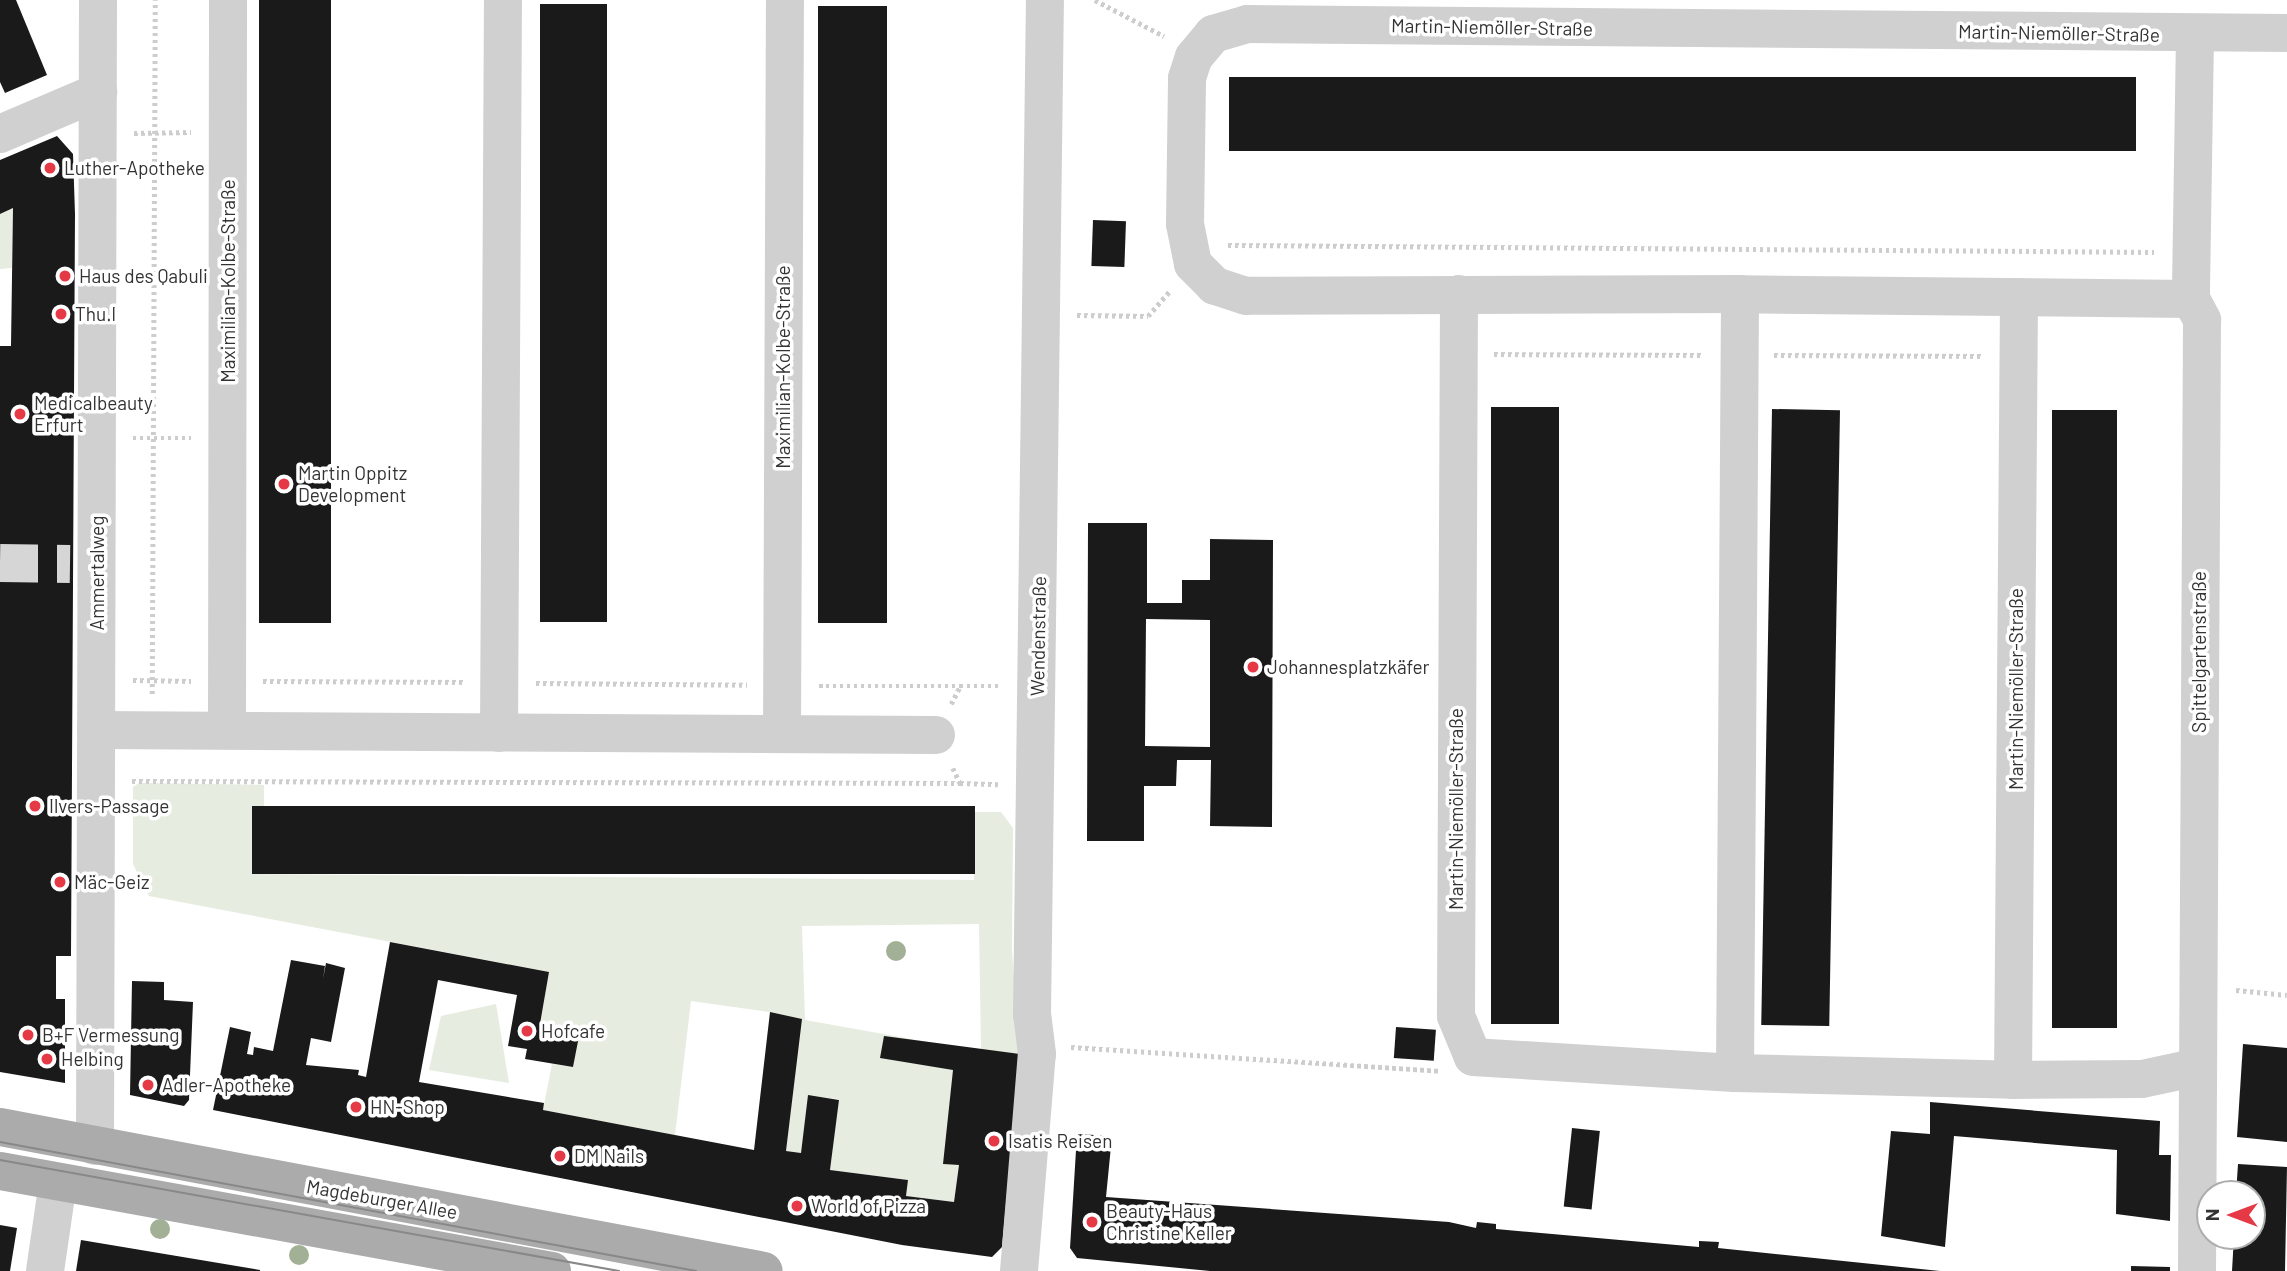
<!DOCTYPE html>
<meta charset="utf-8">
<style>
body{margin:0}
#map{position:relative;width:2287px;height:1271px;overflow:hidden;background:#fff;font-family:Barlow,sans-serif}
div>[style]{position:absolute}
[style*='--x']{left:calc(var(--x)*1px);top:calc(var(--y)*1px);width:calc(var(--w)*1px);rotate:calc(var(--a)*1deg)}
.green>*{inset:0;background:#e6ecdf}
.building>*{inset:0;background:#1a1a1a;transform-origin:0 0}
.minor-tunnel>*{height:38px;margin-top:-19px;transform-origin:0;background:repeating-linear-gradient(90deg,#d6d6d6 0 38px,transparent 0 57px)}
.path>*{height:4.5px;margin-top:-2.25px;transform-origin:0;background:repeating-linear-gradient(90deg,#cdcdcd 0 3.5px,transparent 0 7px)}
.minor>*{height:38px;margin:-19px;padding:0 19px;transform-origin:19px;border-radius:19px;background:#d0d0d0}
.major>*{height:38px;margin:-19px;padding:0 19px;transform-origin:19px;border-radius:19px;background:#ababab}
.tram>*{height:2px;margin:-1px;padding:0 1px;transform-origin:1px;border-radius:1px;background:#888}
.trees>*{width:20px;height:20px;margin:-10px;border-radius:50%;background:#a2b095}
.dots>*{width:19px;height:19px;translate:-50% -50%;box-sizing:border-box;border:4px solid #fff;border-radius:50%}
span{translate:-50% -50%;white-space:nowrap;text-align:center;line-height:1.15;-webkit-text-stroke:7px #fff;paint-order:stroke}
.street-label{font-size:19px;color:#333}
.poi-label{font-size:19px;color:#333}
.left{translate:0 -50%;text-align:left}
.north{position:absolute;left:2196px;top:1180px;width:70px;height:70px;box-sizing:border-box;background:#fff;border:2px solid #adadad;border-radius:50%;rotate:270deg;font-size:19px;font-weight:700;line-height:28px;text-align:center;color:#333}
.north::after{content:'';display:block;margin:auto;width:24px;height:32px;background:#e63946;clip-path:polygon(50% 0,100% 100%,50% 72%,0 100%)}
</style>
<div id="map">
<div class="green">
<div style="clip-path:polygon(13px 208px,12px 268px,0 269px,0 214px)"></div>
<div style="clip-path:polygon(139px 783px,264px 785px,264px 807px,252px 807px,252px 874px,974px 880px,975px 812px,1001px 812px,1013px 828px,1012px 951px,1020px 1054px,981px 1050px,979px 924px,802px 926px,805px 1020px,956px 1047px,944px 1164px,959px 1165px,954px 1202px,906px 1196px,908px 1180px,830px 1170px,839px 1099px,808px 1096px,801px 1153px,786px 1151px,801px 1019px,770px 1012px,691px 1001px,675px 1135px,543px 1110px,552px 1064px,573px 1067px,579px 1031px,540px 1024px,549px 972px,149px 896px,133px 864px,133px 787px)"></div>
<div style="clip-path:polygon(496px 1004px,509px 1083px,429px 1070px,441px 1016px)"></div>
</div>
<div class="building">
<div style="clip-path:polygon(0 0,16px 0,47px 75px,5px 93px,0 82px)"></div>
<div style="left:259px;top:0;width:72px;height:623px"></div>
<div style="left:540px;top:4px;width:67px;height:618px"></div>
<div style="left:818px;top:6px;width:69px;height:617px"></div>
<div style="left:1229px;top:77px;width:907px;height:74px"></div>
<div style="clip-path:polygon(57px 136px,73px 154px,75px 214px,71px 956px,56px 956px,56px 999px,65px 999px,65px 1083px,0 1072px,0 346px,11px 346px,13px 208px,0 214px,0 160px)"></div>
<div style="left:1093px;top:220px;width:33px;height:46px;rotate:2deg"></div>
<div style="left:1491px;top:407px;width:68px;height:617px"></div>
<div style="left:1772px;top:409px;width:68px;height:616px;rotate:1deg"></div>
<div style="left:2052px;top:410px;width:65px;height:618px"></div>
<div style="clip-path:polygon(evenodd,1088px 523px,1147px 523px,1147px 603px,1182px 603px,1182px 580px,1210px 580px,1210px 539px,1273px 540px,1272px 827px,1210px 826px,1211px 760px,1177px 760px,1176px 786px,1144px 786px,1144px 841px,1087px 841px,1088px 523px,1146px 619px,1210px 620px,1210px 747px,1145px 746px,1146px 619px)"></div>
<div style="left:252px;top:806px;width:723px;height:68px"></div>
<div style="clip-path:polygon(390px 942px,549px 972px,540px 1024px,580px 1031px,573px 1067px,525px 1059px,527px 1049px,508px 1046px,517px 995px,438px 980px,419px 1082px,544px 1103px,543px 1110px,754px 1150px,770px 1012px,802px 1019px,786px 1151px,801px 1153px,808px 1095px,839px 1100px,830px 1170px,908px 1180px,906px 1196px,954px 1202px,959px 1165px,943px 1164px,953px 1070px,880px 1058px,884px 1036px,1020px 1054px,1002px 1247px,992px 1257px,902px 1245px,213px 1110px,230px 1027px,251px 1032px,247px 1054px,253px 1055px,254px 1047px,273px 1051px,291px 960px,325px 966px,323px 979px,326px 963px,345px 968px,331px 1042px,311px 1038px,306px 1065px,359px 1070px,358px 1075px,366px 1077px)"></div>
<div style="clip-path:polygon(132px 981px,164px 982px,164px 1000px,193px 1002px,189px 1100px,184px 1106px,130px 1095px)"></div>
<div style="left:1396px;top:1027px;width:40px;height:31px;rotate:4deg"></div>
<div style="clip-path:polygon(2243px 1044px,2287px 1048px,2287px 1142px,2237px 1137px)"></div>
<div style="clip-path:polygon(1930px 1102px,2160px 1121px,2159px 1155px,2171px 1155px,2170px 1221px,2116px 1214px,2117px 1150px,1954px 1136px,1945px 1247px,1881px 1236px,1891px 1131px,1930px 1134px)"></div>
<div style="left:1572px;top:1128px;width:28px;height:79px;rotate:6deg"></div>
<div style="clip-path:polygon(1077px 1134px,1112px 1136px,1106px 1197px,1449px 1222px,1476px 1228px,1477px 1222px,1496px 1224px,1496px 1229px,1699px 1247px,1699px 1241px,1719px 1242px,1718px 1248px,1940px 1271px,1210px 1271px,1077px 1258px,1070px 1248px)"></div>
<div style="clip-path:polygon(2238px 1164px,2287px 1167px,2285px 1271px,2232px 1271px,2234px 1236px,2252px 1236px,2252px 1194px,2236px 1194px)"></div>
<div style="clip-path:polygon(0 1225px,17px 1228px,10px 1271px,0 1271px)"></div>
<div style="clip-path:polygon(81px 1240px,260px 1270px,260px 1271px,76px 1271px)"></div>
<div style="clip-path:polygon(2131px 1266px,2170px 1267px,2170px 1271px,2131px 1271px)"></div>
</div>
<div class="minor-tunnel">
<div style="--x:0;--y:563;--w:70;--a:0.8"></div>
</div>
<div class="path">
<div style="--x:1095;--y:0;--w:78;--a:27.6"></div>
<div style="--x:134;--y:133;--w:57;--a:-1"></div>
<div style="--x:1228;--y:245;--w:926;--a:0.43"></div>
<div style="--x:1077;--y:315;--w:71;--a:0.8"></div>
<div style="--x:1148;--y:316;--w:32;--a:-49"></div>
<div style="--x:1494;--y:354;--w:208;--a:0.3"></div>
<div style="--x:1774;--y:355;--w:208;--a:0.3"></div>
<div style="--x:133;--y:438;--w:58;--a:0"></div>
<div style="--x:133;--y:680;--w:58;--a:1"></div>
<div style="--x:263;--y:681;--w:201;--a:0.3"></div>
<div style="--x:536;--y:683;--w:211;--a:0.5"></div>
<div style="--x:819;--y:686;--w:141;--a:0"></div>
<div style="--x:152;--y:694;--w:694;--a:-89.75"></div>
<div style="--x:951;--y:704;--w:20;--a:-63"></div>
<div style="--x:960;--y:686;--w:42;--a:0"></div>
<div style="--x:953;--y:768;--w:17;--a:65"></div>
<div style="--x:960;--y:783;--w:38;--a:2"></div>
<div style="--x:132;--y:781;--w:828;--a:0.14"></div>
<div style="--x:2236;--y:990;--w:51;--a:5.6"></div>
<div style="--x:1071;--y:1047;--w:370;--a:3.7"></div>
</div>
<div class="minor">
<div style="--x:2195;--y:35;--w:264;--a:90.9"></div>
<div style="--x:2191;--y:299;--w:24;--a:62"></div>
<div style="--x:2202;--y:320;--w:951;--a:90.3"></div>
<div style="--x:0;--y:134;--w:107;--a:-23.2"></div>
<div style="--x:1459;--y:294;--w:722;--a:90.24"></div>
<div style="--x:1456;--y:1016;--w:44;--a:67.5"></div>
<div style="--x:1473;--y:1057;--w:262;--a:3.5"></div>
<div style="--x:1735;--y:1073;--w:278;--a:1.4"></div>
<div style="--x:2013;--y:1080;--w:129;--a:-0.4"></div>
<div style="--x:2142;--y:1079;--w:57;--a:-12.1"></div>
<div style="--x:2191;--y:299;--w:451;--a:-179.4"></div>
<div style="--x:1740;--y:294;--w:494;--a:179.8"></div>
<div style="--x:1246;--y:296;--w:33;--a:-162"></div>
<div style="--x:1215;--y:286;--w:31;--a:-135"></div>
<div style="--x:1193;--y:264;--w:41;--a:-101.3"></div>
<div style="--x:1185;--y:224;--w:146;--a:-89.2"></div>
<div style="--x:1187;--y:78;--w:22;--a:-72"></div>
<div style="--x:1194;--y:57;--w:30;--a:-50"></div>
<div style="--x:1213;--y:34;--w:35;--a:-16"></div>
<div style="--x:1247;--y:24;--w:1040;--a:0.5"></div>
<div style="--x:96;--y:730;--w:840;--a:0.34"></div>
<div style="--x:227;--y:730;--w:730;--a:-89.92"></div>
<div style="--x:499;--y:733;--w:733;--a:-89.69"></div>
<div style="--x:782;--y:734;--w:734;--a:-89.77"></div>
<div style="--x:1735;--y:1073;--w:779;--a:-89.63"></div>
<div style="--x:2013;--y:1080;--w:783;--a:-89.56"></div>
<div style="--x:95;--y:1146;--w:1146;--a:-89.85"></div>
<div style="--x:45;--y:1271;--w:90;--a:-81.7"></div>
<div style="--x:1019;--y:1271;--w:218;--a:-85.3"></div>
<div style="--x:1037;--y:1054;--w:39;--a:-97"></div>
<div style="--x:1032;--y:1015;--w:1015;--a:-89.27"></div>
</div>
<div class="major">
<div style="--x:0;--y:1127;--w:777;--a:10.67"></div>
<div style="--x:0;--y:1171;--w:561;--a:10.27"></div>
</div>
<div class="tram">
<div style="--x:0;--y:1142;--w:708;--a:10.5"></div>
<div style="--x:0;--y:1160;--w:629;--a:10.17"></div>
</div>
<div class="trees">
<div style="left:896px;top:951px"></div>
<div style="left:160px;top:1229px"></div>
<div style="left:299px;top:1255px"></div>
</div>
<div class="dots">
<div style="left:50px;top:168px;background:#e63946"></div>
<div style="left:65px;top:276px;background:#e63946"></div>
<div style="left:61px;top:314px;background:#e63946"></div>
<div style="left:20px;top:414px;background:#e63946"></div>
<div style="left:284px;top:484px;background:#e63946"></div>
<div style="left:1253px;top:667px;background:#e63946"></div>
<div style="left:35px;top:806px;background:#e63946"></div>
<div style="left:60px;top:882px;background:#e63946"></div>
<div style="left:527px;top:1031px;background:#e63946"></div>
<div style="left:28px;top:1035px;background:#e63946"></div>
<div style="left:47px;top:1059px;background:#e63946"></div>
<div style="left:148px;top:1085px;background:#e63946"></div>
<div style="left:356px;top:1107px;background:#e63946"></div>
<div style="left:994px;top:1141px;background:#e63946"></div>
<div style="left:560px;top:1156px;background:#e63946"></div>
<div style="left:797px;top:1206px;background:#e63946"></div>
<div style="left:1092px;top:1222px;background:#e63946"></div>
</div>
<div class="street-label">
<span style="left:1492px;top:27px;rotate:1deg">Martin-Niemöller-Straße</span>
<span style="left:2059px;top:33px;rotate:1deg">Martin-Niemöller-Straße</span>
<span style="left:228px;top:281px;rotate:-90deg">Maximilian-Kolbe-Straße</span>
<span style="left:783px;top:367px;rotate:-90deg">Maximilian-Kolbe-Straße</span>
<span style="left:97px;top:573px;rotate:-90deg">Ammertalweg</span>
<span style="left:1038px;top:636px;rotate:-89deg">Wendenstraße</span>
<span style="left:2199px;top:652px;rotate:-90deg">Spittelgartenstraße</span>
<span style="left:2016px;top:689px;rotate:-90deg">Martin-Niemöller-Straße</span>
<span style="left:1456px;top:809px;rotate:-90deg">Martin-Niemöller-Straße</span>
<span style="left:382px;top:1199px;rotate:10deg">Magdeburger Allee</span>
</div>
<div class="poi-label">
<span class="left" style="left:64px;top:168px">Luther-Apotheke</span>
<span class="left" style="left:79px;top:276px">Haus des Qabuli</span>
<span class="left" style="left:75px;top:314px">Thu.l</span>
<span class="left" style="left:34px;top:414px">Medicalbeauty<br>Erfurt</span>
<span class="left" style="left:298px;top:484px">Martin Oppitz<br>Development</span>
<span class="left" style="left:1267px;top:667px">Johannesplatzkäfer</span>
<span class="left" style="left:49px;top:806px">Ilvers-Passage</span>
<span class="left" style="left:74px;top:882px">Mäc-Geiz</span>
<span class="left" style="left:541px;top:1031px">Hofcafe</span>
<span class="left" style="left:42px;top:1035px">B+F Vermessung</span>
<span class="left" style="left:61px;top:1059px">Helbing</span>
<span class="left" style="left:162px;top:1085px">Adler-Apotheke</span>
<span class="left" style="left:370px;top:1107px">HN-Shop</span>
<span class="left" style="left:1008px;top:1141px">Isatis Reisen</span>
<span class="left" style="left:574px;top:1156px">DM Nails</span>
<span class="left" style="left:811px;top:1206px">World of Pizza</span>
<span class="left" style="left:1106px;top:1222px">Beauty-Haus<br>Christine Keller</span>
</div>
<div class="north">N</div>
</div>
